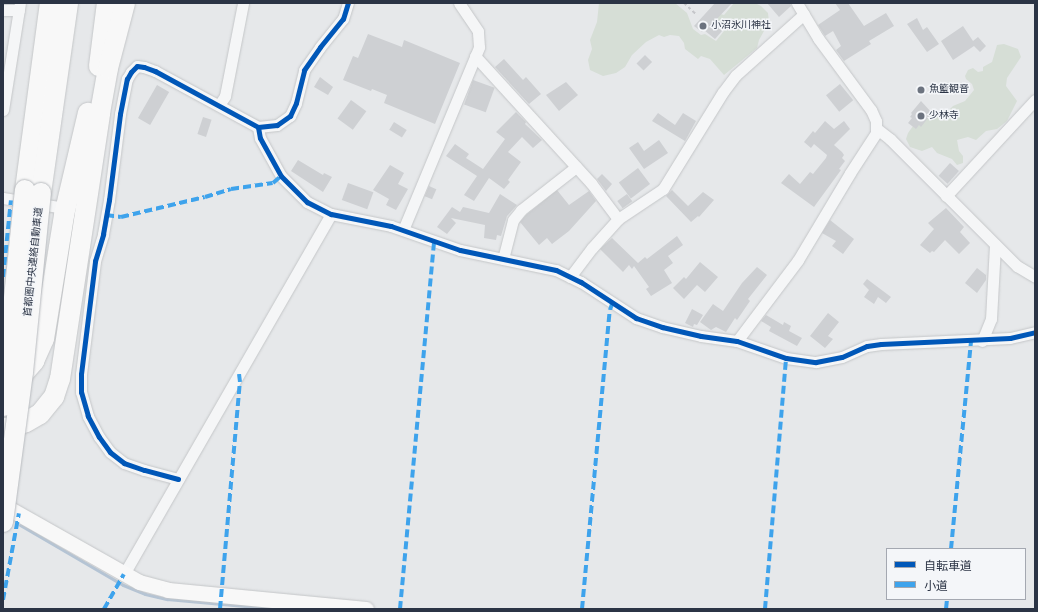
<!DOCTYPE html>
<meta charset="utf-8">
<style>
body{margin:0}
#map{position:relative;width:1038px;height:612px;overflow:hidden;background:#e6e8ea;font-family:Rubik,"Noto Sans JP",sans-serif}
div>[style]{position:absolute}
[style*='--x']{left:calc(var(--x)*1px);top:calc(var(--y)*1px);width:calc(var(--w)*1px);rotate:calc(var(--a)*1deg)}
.green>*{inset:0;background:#d6ded6}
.stream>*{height:3px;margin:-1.5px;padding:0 1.5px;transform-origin:1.5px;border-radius:1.5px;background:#b4c4d5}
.building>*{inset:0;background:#ced0d3;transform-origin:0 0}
.path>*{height:2px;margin-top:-1px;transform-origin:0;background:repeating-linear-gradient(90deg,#c5c6ca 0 3px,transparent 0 6px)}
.roads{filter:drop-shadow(0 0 1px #c4c6c8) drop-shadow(0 0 1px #c4c6c8)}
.street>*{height:11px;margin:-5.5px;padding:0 5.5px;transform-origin:5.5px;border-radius:5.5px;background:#f5f6f7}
.secondary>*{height:15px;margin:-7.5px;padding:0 7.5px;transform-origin:7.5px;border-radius:7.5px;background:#f8f8f8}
.highway>*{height:20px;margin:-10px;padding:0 10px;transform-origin:10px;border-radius:10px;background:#f8f8f8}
.bridges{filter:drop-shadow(0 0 1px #b8bbbf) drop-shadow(0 0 1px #b8bbbf)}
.highway-bridge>*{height:20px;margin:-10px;padding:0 10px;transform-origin:10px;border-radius:10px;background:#f8f8f8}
.quiet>*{height:4px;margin-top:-2px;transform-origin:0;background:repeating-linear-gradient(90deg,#3ea3ec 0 8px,transparent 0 12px)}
.cycleway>*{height:5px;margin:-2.5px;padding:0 2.5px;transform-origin:2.5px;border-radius:2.5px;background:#0057b8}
.dots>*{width:11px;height:11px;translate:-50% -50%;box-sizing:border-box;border:2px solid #f4f6f9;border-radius:50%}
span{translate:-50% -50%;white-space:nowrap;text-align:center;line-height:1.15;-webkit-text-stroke:3px #f4f6f9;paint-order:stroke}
.poi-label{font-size:10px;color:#2b3445}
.left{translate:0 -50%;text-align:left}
.street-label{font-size:10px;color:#2b3445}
.frame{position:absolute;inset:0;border:4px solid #2b3445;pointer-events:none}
.legend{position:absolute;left:886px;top:548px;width:140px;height:52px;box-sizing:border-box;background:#f4f6f9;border:1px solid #a4a8b1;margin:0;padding:5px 7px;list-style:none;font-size:12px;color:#2b3445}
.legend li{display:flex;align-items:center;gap:8px;height:20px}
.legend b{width:20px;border:1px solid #a4a8b1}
</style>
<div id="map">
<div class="green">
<div style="clip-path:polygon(599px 3px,675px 3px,687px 13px,693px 29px,701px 35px,705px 34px,716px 41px,724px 31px,716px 23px,715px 17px,717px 13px,724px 15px,734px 3px,755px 3px,761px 6px,768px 13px,769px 22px,759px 40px,757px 48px,724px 75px,710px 59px,701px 56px,698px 59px,685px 49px,684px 43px,679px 36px,670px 35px,664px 37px,659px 35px,646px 42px,632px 55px,625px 67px,616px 73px,603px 76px,590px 70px,588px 60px,592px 49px,590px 40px,597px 22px)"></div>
<div style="clip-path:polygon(1004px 44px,1018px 49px,1021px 57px,1007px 78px,1006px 86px,1017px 101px,1007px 121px,997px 129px,986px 131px,976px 140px,968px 137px,957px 140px,959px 151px,963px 156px,963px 163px,957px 165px,952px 159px,937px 153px,932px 147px,922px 151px,910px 147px,906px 139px,908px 133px,913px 126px,930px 112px,938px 111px,946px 113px,953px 106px,965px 101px,974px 90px,972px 84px,966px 79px,965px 76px,968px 70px,973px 68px,978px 72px,983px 71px,983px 67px,992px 62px,997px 45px)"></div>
</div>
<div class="stream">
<div style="--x:20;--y:525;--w:119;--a:30.2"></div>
<div style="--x:123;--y:585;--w:24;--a:22"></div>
<div style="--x:145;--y:594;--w:23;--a:13"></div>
<div style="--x:167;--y:599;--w:111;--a:5.1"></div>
</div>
<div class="building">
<div style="clip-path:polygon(715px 3px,732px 3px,713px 23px,722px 31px,715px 39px,704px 30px,702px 32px,694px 26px)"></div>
<div style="clip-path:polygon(767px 3px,790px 3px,791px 6px,779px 17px)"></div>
<div style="clip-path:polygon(835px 3px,848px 3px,864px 26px,886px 13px,894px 26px,869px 41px,871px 44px,844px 61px,836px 50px,841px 46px,833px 31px,825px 36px,818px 25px,840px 10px)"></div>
<div style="clip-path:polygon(917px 18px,923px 30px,927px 27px,939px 44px,927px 52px,907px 24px)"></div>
<div style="clip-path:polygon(963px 26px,973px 41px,978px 37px,986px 46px,980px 52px,974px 46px,953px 60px,941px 41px)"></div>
<div style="clip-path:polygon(368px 34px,402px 47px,404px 40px,460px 63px,435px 124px,384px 103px,387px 95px,372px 89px,371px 91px,343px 80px,353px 56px,358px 58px)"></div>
<div style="left:645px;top:55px;width:10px;height:12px;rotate:45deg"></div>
<div style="clip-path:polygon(504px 59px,523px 80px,526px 77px,541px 94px,529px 104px,495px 67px)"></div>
<div style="clip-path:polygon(320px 77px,333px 87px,328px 95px,314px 87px)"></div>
<div style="left:473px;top:80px;width:23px;height:26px;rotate:20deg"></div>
<div style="clip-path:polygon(566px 82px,578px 95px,559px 111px,546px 95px)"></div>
<div style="left:840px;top:84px;width:21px;height:18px;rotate:51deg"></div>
<div style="left:157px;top:85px;width:14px;height:38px;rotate:30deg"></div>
<div style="left:351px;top:100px;width:19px;height:23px;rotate:36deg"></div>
<div style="clip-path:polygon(921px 101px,932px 113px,921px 127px,919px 125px,916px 129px,908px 123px,912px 118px,910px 117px,912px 114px,911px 113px)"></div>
<div style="clip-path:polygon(516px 112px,526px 122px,525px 124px,542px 140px,533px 148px,522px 137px,508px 152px,521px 162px,508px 180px,510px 182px,504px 189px,489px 178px,474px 201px,464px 195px,477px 176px,446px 156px,455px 144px,469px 154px,466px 158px,483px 169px,505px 139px,496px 132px)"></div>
<div style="clip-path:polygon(658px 113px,675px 125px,683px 113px,696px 121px,685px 141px,652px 121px)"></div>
<div style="left:203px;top:117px;width:9px;height:18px;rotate:18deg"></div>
<div style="clip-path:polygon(825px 121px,834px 129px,844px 121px,850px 129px,834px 145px,842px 152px,844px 155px,842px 158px,845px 161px,839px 169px,841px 170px,814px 207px,781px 183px,789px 174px,800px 184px,810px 172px,813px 174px,826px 158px,827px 155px,814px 144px,811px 148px,804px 142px,813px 131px,815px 133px)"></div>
<div style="left:394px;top:122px;width:15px;height:9px;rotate:32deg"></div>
<div style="clip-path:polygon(659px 140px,668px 153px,644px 169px,629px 148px,638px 142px,644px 151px)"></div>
<div style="clip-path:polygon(298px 160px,323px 175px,324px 173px,332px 177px,323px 192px,291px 171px)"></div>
<div style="left:950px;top:163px;width:12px;height:17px;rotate:42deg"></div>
<div style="clip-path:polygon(390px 165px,404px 173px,398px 184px,408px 189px,396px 210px,386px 205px,389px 199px,373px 190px)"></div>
<div style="left:638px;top:168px;width:20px;height:24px;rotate:53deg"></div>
<div style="clip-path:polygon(602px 174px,612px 184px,606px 191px,597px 179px)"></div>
<div style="left:348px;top:183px;width:27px;height:18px;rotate:20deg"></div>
<div style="left:429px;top:186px;width:8px;height:11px;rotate:23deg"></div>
<div style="clip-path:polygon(557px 190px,569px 205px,589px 191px,596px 201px,569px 231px,552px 244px,547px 238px,539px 245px,520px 222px,526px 215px)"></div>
<div style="clip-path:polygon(672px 190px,688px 206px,703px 192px,714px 200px,699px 217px,698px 216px,691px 222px,666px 196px)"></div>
<div style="clip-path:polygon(500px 194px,517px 205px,507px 216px,501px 236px,497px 235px,496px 240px,484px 238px,485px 225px,451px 218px,456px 223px,447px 234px,437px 227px,452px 207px,460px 212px,463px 207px,489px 213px)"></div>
<div style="left:627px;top:194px;width:9px;height:12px;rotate:54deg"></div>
<div style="clip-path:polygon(946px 208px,964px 227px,960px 232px,970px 243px,959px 254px,945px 240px,934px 252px,932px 251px,930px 253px,920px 245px,934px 229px,928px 223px)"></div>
<div style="clip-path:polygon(830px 220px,854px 239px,843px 254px,832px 246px,836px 241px,822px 233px)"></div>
<div style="clip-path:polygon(677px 236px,683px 245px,668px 256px,673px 263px,664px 270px,672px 283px,651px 296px,646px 289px,649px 287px,634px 266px,632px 269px,629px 265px,623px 272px,600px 249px,612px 238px,638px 263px,645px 257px,647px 259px)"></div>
<div style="clip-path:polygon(700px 262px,718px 277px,705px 292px,697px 285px,684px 299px,673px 288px,684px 277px,686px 279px)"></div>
<div style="clip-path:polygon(757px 267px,767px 275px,748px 299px,750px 301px,737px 320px,735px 318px,726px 332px,716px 327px,711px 330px,700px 322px,713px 304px,723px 311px,742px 283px)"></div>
<div style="clip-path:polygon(977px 268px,986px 275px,986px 280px,977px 293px,965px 283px)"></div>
<div style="clip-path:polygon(867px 279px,891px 297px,886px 303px,878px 297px,874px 304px,864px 297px,869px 290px,863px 284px)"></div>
<div style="clip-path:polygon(692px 309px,703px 315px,697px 325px,694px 324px,693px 327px,685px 323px)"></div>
<div style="clip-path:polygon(828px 313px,839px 322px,828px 336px,833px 339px,825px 348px,810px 336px)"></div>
<div style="clip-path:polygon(766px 315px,783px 325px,784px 322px,791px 326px,789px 331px,802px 338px,797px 346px,769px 331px,771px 327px,761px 321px)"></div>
</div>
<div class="path">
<div style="--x:684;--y:3;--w:16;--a:43"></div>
</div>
<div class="roads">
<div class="street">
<div style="--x:3;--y:10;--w:16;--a:0"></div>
<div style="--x:475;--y:56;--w:172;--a:47.6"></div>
<div style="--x:591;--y:183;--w:45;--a:53.1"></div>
<div style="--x:219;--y:105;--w:11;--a:-56"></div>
<div style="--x:225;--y:96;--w:95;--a:-79"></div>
<div style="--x:3;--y:110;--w:108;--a:-81"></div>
<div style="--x:258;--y:127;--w:11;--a:80"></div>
<div style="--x:260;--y:138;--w:43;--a:61.1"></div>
<div style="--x:281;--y:176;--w:37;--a:45"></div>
<div style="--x:307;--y:202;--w:27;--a:27"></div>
<div style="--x:331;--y:214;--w:61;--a:11.3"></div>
<div style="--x:391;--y:226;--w:73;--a:19.2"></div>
<div style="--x:460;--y:250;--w:98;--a:11.8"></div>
<div style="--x:556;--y:270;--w:28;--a:26"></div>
<div style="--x:581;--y:282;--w:66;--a:33.2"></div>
<div style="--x:636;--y:318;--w:28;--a:19"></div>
<div style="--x:662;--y:327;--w:40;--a:13"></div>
<div style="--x:701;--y:336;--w:36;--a:8"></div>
<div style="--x:737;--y:341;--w:52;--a:19.1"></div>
<div style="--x:786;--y:358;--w:30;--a:8"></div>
<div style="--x:816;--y:362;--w:26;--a:-11"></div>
<div style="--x:842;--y:357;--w:27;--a:-24"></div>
<div style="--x:867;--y:346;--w:14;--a:-8"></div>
<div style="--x:881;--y:344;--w:129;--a:-2.7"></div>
<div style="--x:1010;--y:338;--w:26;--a:-13"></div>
<div style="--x:876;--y:128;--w:18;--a:38"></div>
<div style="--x:890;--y:139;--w:180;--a:45"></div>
<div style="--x:1017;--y:266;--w:21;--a:31"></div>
<div style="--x:946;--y:196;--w:131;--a:-47.2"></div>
<div style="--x:3;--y:198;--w:56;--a:9.3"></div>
<div style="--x:403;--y:230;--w:198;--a:-67.4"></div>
<div style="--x:479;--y:47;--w:16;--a:-94"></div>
<div style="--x:478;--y:31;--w:34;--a:-124"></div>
<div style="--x:503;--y:259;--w:40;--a:-75.6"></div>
<div style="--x:513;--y:220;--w:13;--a:-51"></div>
<div style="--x:521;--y:210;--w:70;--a:-38"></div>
<div style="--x:570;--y:277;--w:36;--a:-53"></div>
<div style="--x:592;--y:248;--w:39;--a:-48"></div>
<div style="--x:618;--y:219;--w:54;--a:-33.7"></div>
<div style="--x:663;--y:189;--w:114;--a:-58.3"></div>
<div style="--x:723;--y:92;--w:21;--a:-53"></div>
<div style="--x:736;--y:75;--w:91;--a:-41.9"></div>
<div style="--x:737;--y:341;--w:101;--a:-53"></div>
<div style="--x:798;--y:260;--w:101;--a:-59.1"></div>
<div style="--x:850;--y:173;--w:48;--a:-57"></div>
<div style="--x:876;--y:133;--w:12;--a:-90"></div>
<div style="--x:876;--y:121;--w:12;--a:-114"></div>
<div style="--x:871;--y:110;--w:89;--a:-126.4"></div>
<div style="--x:818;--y:38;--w:41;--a:-121"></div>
<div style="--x:982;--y:341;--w:24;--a:-68"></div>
<div style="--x:991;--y:319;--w:74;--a:-86.9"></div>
<div style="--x:178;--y:479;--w:35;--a:-165"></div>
<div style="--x:144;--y:470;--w:21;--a:-161"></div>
<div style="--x:124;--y:463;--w:18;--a:-142"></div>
<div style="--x:110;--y:452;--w:19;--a:-126"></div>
<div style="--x:99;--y:437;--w:24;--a:-118"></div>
<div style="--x:88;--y:416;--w:25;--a:-106"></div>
<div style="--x:81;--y:392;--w:18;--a:-90"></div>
<div style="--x:81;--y:374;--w:114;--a:-82.9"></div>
<div style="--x:95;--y:261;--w:28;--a:-73"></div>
<div style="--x:103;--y:234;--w:35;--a:-80"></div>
<div style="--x:109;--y:200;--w:87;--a:-82.7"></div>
<div style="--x:120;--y:114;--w:36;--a:-79"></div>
<div style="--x:127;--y:79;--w:8;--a:-60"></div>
<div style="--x:131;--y:72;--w:8;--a:-45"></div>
<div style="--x:137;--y:66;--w:7;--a:8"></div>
<div style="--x:144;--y:67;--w:12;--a:20"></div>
<div style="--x:155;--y:71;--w:117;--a:28.5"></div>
<div style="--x:258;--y:127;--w:19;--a:-6"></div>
<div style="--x:277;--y:125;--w:16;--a:-35"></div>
<div style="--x:290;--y:116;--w:14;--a:-65"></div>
<div style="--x:296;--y:103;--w:34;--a:-76"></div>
<div style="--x:304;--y:70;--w:28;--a:-55"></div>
<div style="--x:320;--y:47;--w:36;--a:-51"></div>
<div style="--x:343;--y:19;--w:17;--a:-73"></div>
<div style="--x:124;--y:574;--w:415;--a:-60.1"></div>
</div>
<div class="secondary">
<div style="--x:3;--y:505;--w:156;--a:29.5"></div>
<div style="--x:139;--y:582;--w:30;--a:15"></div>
<div style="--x:168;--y:590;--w:199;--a:5.5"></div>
</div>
<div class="highway">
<div style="--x:99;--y:66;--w:64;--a:-82.8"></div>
<div style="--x:25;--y:190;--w:189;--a:-82.4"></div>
<div style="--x:41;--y:193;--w:192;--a:-81.9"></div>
<div style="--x:16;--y:382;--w:28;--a:-49"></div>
<div style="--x:34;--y:361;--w:24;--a:-66"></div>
<div style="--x:44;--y:339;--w:126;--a:-80.8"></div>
<div style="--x:64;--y:215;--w:105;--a:-76.8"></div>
<div style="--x:3;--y:428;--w:8;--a:0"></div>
<div style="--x:11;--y:428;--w:16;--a:-22"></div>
<div style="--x:26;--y:422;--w:16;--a:-30"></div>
<div style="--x:40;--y:414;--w:22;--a:-51"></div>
<div style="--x:54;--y:397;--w:19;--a:-72"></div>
<div style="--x:60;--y:379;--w:269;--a:-81.4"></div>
<div style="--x:100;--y:113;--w:46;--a:-79.9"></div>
<div style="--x:108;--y:68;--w:67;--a:-75.3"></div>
</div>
</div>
<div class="bridges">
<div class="highway-bridge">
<div style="--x:3;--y:406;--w:217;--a:-84.2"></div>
<div style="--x:3;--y:522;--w:151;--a:-82.4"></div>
<div style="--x:23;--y:372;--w:180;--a:-84.3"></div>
</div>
</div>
<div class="quiet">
<div style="--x:106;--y:215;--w:15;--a:8"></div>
<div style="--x:121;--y:217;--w:86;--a:-13.4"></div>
<div style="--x:205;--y:197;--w:27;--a:-17"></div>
<div style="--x:231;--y:189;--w:42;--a:-8.1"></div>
<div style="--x:273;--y:183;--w:11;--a:-41"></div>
<div style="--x:3;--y:277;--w:77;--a:-84.1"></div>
<div style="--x:951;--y:549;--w:210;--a:-84.5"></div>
<div style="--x:3;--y:600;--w:88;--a:-79.6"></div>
<div style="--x:104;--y:609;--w:40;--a:-60.3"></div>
<div style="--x:220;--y:609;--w:228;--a:-85"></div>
<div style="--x:240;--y:382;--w:8;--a:-97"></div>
<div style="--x:400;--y:609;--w:370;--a:-84.7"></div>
<div style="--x:582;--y:609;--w:300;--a:-84.7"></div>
<div style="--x:610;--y:310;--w:6;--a:-72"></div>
<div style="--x:765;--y:609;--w:252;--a:-85.2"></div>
<div style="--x:946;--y:609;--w:10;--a:-84"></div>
</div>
<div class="cycleway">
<div style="--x:258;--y:127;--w:11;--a:80"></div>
<div style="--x:260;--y:138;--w:43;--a:61.1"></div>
<div style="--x:281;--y:176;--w:37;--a:45"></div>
<div style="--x:307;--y:202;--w:27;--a:27"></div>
<div style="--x:331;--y:214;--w:61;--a:11.3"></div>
<div style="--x:391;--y:226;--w:73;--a:19.2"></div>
<div style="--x:460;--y:250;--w:98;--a:11.8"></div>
<div style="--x:556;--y:270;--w:28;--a:26"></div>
<div style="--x:581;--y:282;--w:66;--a:33.2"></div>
<div style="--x:636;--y:318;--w:28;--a:19"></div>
<div style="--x:662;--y:327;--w:40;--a:13"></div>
<div style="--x:701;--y:336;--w:36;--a:8"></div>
<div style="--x:737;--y:341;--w:52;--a:19.1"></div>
<div style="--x:786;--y:358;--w:30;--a:8"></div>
<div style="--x:816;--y:362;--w:26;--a:-11"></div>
<div style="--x:842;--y:357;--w:27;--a:-24"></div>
<div style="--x:867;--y:346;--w:14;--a:-8"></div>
<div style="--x:881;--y:344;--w:129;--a:-2.7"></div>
<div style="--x:1010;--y:338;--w:26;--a:-13"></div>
<div style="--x:178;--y:479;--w:35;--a:-165"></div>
<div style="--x:144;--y:470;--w:21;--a:-161"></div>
<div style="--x:124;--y:463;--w:18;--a:-142"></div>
<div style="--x:110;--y:452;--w:19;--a:-126"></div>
<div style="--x:99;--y:437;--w:24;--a:-118"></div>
<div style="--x:88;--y:416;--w:25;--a:-106"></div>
<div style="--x:81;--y:392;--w:18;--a:-90"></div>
<div style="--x:81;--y:374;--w:114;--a:-82.9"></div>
<div style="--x:95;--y:261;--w:28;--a:-73"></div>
<div style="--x:103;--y:234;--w:35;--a:-80"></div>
<div style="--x:109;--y:200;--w:87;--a:-82.7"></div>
<div style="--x:120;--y:114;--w:36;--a:-79"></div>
<div style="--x:127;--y:79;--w:8;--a:-60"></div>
<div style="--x:131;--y:72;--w:8;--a:-45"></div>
<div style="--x:137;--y:66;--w:7;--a:8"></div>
<div style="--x:144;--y:67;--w:12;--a:20"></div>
<div style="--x:155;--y:71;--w:117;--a:28.5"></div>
<div style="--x:258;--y:127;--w:19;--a:-6"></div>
<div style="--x:277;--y:125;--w:16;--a:-35"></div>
<div style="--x:290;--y:116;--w:14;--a:-65"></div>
<div style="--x:296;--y:103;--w:34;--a:-76"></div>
<div style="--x:304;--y:70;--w:28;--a:-55"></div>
<div style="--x:320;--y:47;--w:36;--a:-51"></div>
<div style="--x:343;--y:19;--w:17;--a:-73"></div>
</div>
<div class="dots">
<div style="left:703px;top:26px;background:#6c737f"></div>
<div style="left:921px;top:90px;background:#6c737f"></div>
<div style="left:921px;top:116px;background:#6c737f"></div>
</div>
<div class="poi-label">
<span class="left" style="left:711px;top:26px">小沼氷川神社</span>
<span class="left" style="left:929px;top:90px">魚籃観音</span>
<span class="left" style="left:929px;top:116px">少林寺</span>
</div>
<div class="street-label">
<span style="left:34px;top:262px;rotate:-84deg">首都圏中央連絡自動車道</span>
</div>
<div class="frame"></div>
<ul class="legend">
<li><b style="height:5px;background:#0057b8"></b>自転車道</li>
<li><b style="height:5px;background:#3ea3ec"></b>小道</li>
</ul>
</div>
